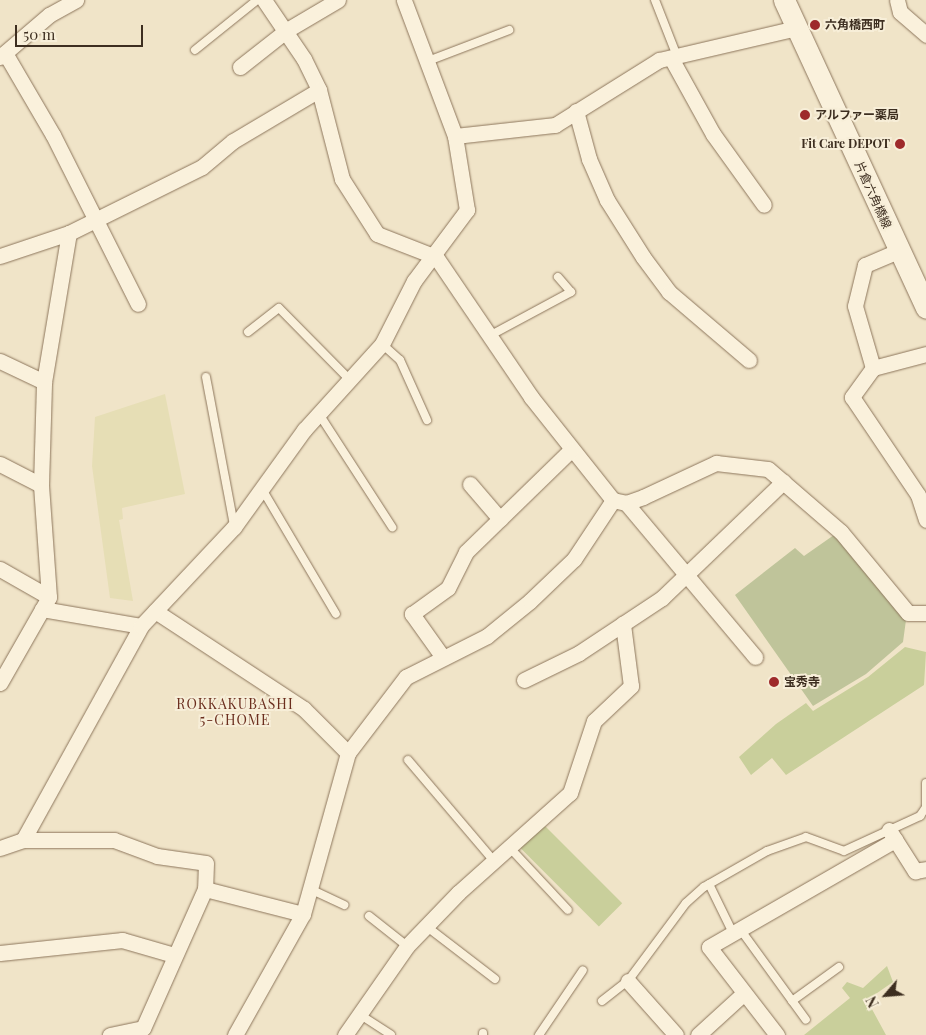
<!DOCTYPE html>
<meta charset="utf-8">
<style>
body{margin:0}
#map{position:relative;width:926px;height:1035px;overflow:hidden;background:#f0e4c8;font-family:"Playfair Display","Noto Sans JP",serif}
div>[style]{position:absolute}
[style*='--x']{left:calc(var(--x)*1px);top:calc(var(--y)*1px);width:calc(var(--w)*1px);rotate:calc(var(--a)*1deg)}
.farmland>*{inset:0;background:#e6deb5}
.green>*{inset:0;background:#c9cf9b;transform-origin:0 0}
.cemetery>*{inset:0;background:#bfc49a}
.roads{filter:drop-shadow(0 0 1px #8d765c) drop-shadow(0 0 1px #8d765c)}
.lane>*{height:8px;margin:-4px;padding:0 4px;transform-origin:4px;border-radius:4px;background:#faf1dc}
.street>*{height:15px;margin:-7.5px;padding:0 7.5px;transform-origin:7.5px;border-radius:7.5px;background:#faf1dc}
.secondary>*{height:21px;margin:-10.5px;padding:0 10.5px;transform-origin:10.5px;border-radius:10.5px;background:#faf1dc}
.dots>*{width:14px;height:14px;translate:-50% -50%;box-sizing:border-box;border:2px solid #f7eed8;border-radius:50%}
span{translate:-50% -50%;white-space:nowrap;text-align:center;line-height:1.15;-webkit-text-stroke:4px #f7eed8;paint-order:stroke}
.poi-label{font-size:12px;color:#3d2e20;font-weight:700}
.left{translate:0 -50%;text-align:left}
.right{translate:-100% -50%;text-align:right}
.street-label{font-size:12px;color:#3d2e20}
.neighbourhood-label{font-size:14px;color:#6b2e1e;letter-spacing:1px}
.north{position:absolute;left:861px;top:970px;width:50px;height:50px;-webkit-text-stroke:4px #f7eed8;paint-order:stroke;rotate:243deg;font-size:14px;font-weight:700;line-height:20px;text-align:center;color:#3d2e20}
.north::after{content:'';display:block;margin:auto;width:18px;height:22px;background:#3d2e20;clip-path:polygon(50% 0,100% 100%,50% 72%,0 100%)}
.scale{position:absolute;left:15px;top:25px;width:128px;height:22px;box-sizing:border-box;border:2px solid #3d2e20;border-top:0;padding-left:6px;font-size:15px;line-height:18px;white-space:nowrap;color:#3d2e20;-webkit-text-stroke:4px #f7eed8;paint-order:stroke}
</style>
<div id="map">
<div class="farmland">
<div style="clip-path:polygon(165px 394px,185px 494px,122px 508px,123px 519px,119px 520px,133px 601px,110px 598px,92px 466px,95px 417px)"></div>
</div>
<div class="green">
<div style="clip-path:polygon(905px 647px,926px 652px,924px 685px,786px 775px,772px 758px,751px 775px,739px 757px,776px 724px,806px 703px,813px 711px,868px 677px)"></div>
<div style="left:543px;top:824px;width:112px;height:33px;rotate:45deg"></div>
<div style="clip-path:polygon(887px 966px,893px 982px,867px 1000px,886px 1035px,804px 1035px,850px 998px,842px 988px,847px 982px,863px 988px)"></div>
</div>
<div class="cemetery">
<div style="clip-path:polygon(834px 535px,906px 620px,903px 642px,866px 674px,813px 706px,735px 595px,795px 548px,804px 556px)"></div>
</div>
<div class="roads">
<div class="lane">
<div style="--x:655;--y:0;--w:60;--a:68.6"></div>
<div style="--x:195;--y:50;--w:80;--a:-38.9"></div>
<div style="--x:428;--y:61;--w:87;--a:-20.9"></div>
<div style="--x:248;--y:332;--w:39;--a:-38"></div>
<div style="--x:279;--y:308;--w:103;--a:45.4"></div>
<div style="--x:491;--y:335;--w:91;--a:-28.3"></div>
<div style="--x:571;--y:292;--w:20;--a:-131"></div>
<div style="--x:382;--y:344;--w:24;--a:42"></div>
<div style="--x:400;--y:360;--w:66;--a:65.8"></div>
<div style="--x:206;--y:377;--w:151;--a:79.3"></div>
<div style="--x:319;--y:414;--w:135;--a:57.1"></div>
<div style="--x:262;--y:489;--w:145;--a:59.4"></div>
<div style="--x:408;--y:760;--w:133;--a:49.6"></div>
<div style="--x:509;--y:847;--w:86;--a:46.9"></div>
<div style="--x:709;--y:884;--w:55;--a:63.9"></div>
<div style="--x:310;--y:889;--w:38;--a:25"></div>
<div style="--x:369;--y:916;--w:48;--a:38.3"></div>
<div style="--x:426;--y:926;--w:87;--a:37.5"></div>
<div style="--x:740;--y:929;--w:112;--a:54"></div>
<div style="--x:602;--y:1001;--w:33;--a:-38"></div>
<div style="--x:628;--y:981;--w:97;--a:-53.4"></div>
<div style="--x:686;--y:903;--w:24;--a:-42"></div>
<div style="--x:704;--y:887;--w:73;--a:-29.7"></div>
<div style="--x:767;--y:851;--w:41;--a:-19.7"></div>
<div style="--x:806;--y:837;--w:40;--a:20.2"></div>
<div style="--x:844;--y:851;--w:84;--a:-24.7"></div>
<div style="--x:920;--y:816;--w:11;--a:-56"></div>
<div style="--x:926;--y:807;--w:24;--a:-90"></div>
<div style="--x:792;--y:1001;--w:58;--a:-35.9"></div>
<div style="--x:359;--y:1014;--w:38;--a:33"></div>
<div style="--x:483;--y:1035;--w:2;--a:-90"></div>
<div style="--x:539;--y:1035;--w:78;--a:-55.9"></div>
</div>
<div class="street">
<div style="--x:264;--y:0;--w:71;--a:55.9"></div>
<div style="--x:304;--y:59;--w:34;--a:64"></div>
<div style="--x:319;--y:90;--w:92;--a:75.5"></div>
<div style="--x:342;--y:179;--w:65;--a:57.5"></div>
<div style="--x:377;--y:234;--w:63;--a:21.3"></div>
<div style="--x:436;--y:257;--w:169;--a:55.8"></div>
<div style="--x:531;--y:397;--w:132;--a:51.5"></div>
<div style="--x:613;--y:500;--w:13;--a:13"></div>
<div style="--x:626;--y:503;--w:18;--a:-19"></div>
<div style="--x:643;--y:497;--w:81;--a:-25"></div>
<div style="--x:716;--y:463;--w:52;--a:6.6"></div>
<div style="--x:768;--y:469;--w:96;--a:40.8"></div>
<div style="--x:841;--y:532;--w:105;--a:50.4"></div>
<div style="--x:908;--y:613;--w:18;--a:0"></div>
<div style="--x:897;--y:0;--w:12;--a:76"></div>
<div style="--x:900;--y:12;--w:35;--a:41"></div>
<div style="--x:5;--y:53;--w:95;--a:59.7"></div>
<div style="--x:53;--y:135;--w:189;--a:63.3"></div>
<div style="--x:0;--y:57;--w:65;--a:-40.6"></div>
<div style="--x:49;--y:15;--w:31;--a:-29"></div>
<div style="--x:671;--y:58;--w:87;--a:61.1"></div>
<div style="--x:713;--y:134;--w:87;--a:54.3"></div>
<div style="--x:240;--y:67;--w:60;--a:-38.2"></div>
<div style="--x:287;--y:30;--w:59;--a:-30.5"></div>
<div style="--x:576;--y:111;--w:50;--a:74.8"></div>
<div style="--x:589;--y:159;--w:45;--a:66.3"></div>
<div style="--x:607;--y:200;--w:67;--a:57.7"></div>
<div style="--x:643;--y:257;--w:44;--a:53.4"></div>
<div style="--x:669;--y:292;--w:105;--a:40.4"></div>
<div style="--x:455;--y:136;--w:101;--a:-6.3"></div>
<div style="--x:555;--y:125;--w:123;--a:-32"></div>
<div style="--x:659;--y:60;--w:142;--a:-13.1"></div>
<div style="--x:898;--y:251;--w:36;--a:157"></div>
<div style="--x:865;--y:265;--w:42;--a:103.7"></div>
<div style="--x:855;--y:306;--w:65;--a:73.8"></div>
<div style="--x:873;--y:368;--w:36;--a:126"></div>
<div style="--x:852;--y:397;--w:118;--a:56"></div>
<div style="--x:918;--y:495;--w:26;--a:72"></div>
<div style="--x:0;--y:256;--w:73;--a:-18.4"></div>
<div style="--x:69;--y:233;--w:148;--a:-26.4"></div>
<div style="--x:202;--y:167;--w:40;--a:-40"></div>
<div style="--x:233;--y:141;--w:100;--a:-30.7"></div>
<div style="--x:0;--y:361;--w:49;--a:25.5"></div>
<div style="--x:873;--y:368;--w:55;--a:-14.8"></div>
<div style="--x:0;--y:464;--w:46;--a:27.1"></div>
<div style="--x:470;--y:484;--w:46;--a:49.4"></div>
<div style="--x:626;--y:503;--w:201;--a:50"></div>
<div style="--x:0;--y:569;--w:56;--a:29.7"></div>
<div style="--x:42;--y:609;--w:100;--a:9.7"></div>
<div style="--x:155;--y:611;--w:178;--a:33.3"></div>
<div style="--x:304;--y:709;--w:62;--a:45"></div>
<div style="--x:442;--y:656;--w:52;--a:-125.5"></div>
<div style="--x:412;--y:614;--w:44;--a:-35.8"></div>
<div style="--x:448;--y:588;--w:40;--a:-63.4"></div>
<div style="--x:466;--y:552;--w:146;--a:-44.2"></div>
<div style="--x:524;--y:680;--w:61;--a:-26.1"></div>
<div style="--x:579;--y:653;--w:100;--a:-33.5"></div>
<div style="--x:662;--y:598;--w:168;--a:-43.8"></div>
<div style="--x:0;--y:683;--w:99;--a:-60.3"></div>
<div style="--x:49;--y:597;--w:112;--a:-94.1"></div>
<div style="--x:41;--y:485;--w:103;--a:-88.3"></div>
<div style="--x:44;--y:382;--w:151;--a:-80.5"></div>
<div style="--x:889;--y:830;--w:49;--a:57.6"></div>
<div style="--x:915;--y:871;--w:11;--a:-10"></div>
<div style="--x:23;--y:840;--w:91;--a:0"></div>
<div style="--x:114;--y:840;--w:46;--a:20.4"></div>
<div style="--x:157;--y:856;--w:49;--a:8.1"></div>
<div style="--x:206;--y:863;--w:26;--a:92"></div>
<div style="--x:205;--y:889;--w:152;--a:114"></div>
<div style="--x:143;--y:1028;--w:34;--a:168"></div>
<div style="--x:0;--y:848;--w:24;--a:-19"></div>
<div style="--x:23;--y:840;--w:244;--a:-61.1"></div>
<div style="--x:141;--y:626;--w:136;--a:-46.8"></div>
<div style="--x:234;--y:527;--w:120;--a:-54.2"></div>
<div style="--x:304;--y:430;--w:116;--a:-47.8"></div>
<div style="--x:382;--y:344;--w:71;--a:-63.1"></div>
<div style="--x:414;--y:281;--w:89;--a:-53.3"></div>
<div style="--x:467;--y:210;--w:75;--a:-99.2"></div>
<div style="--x:455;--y:136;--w:145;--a:-110.6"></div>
<div style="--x:205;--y:889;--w:101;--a:14.3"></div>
<div style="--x:0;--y:953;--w:123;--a:-6.1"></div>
<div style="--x:122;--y:940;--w:54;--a:16.1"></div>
<div style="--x:628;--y:981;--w:72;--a:48.4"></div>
<div style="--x:235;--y:1035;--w:139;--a:-60.7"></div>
<div style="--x:303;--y:914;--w:167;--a:-74.4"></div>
<div style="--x:348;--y:753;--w:96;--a:-52.7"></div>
<div style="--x:406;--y:677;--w:91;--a:-26.8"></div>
<div style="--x:487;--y:636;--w:55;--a:-39.1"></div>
<div style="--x:530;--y:601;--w:61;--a:-43.7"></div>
<div style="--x:574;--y:559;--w:71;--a:-56.5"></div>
<div style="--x:345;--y:1035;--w:108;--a:-55.1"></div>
<div style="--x:407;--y:946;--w:74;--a:-46.1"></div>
<div style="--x:458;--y:893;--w:150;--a:-41.8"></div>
<div style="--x:570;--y:793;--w:76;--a:-71.6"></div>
<div style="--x:594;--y:721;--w:51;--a:-43.4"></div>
<div style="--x:631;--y:686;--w:63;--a:-97.4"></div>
<div style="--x:698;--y:1035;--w:62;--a:-42.4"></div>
<div style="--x:777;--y:1035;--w:111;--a:-127.7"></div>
<div style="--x:709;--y:947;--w:215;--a:-29.9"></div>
</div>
<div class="secondary">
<div style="--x:784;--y:0;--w:339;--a:65.2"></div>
</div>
</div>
<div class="dots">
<div style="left:815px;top:25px;background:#9e2a2b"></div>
<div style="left:805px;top:115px;background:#9e2a2b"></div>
<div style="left:900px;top:144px;background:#9e2a2b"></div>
<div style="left:774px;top:682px;background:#9e2a2b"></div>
</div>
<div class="poi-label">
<span class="left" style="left:825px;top:25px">六角橋西町</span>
<span class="left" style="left:815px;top:115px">アルファー薬局</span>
<span class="right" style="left:890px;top:144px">Fit Care DEPOT</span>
<span class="left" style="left:784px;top:682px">宝秀寺</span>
</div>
<div class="street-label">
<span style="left:873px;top:195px;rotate:66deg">片倉六角橋線</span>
</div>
<div class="neighbourhood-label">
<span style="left:235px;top:712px">ROKKAKUBASHI<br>5-CHOME</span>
</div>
<div class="north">N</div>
<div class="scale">50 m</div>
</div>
